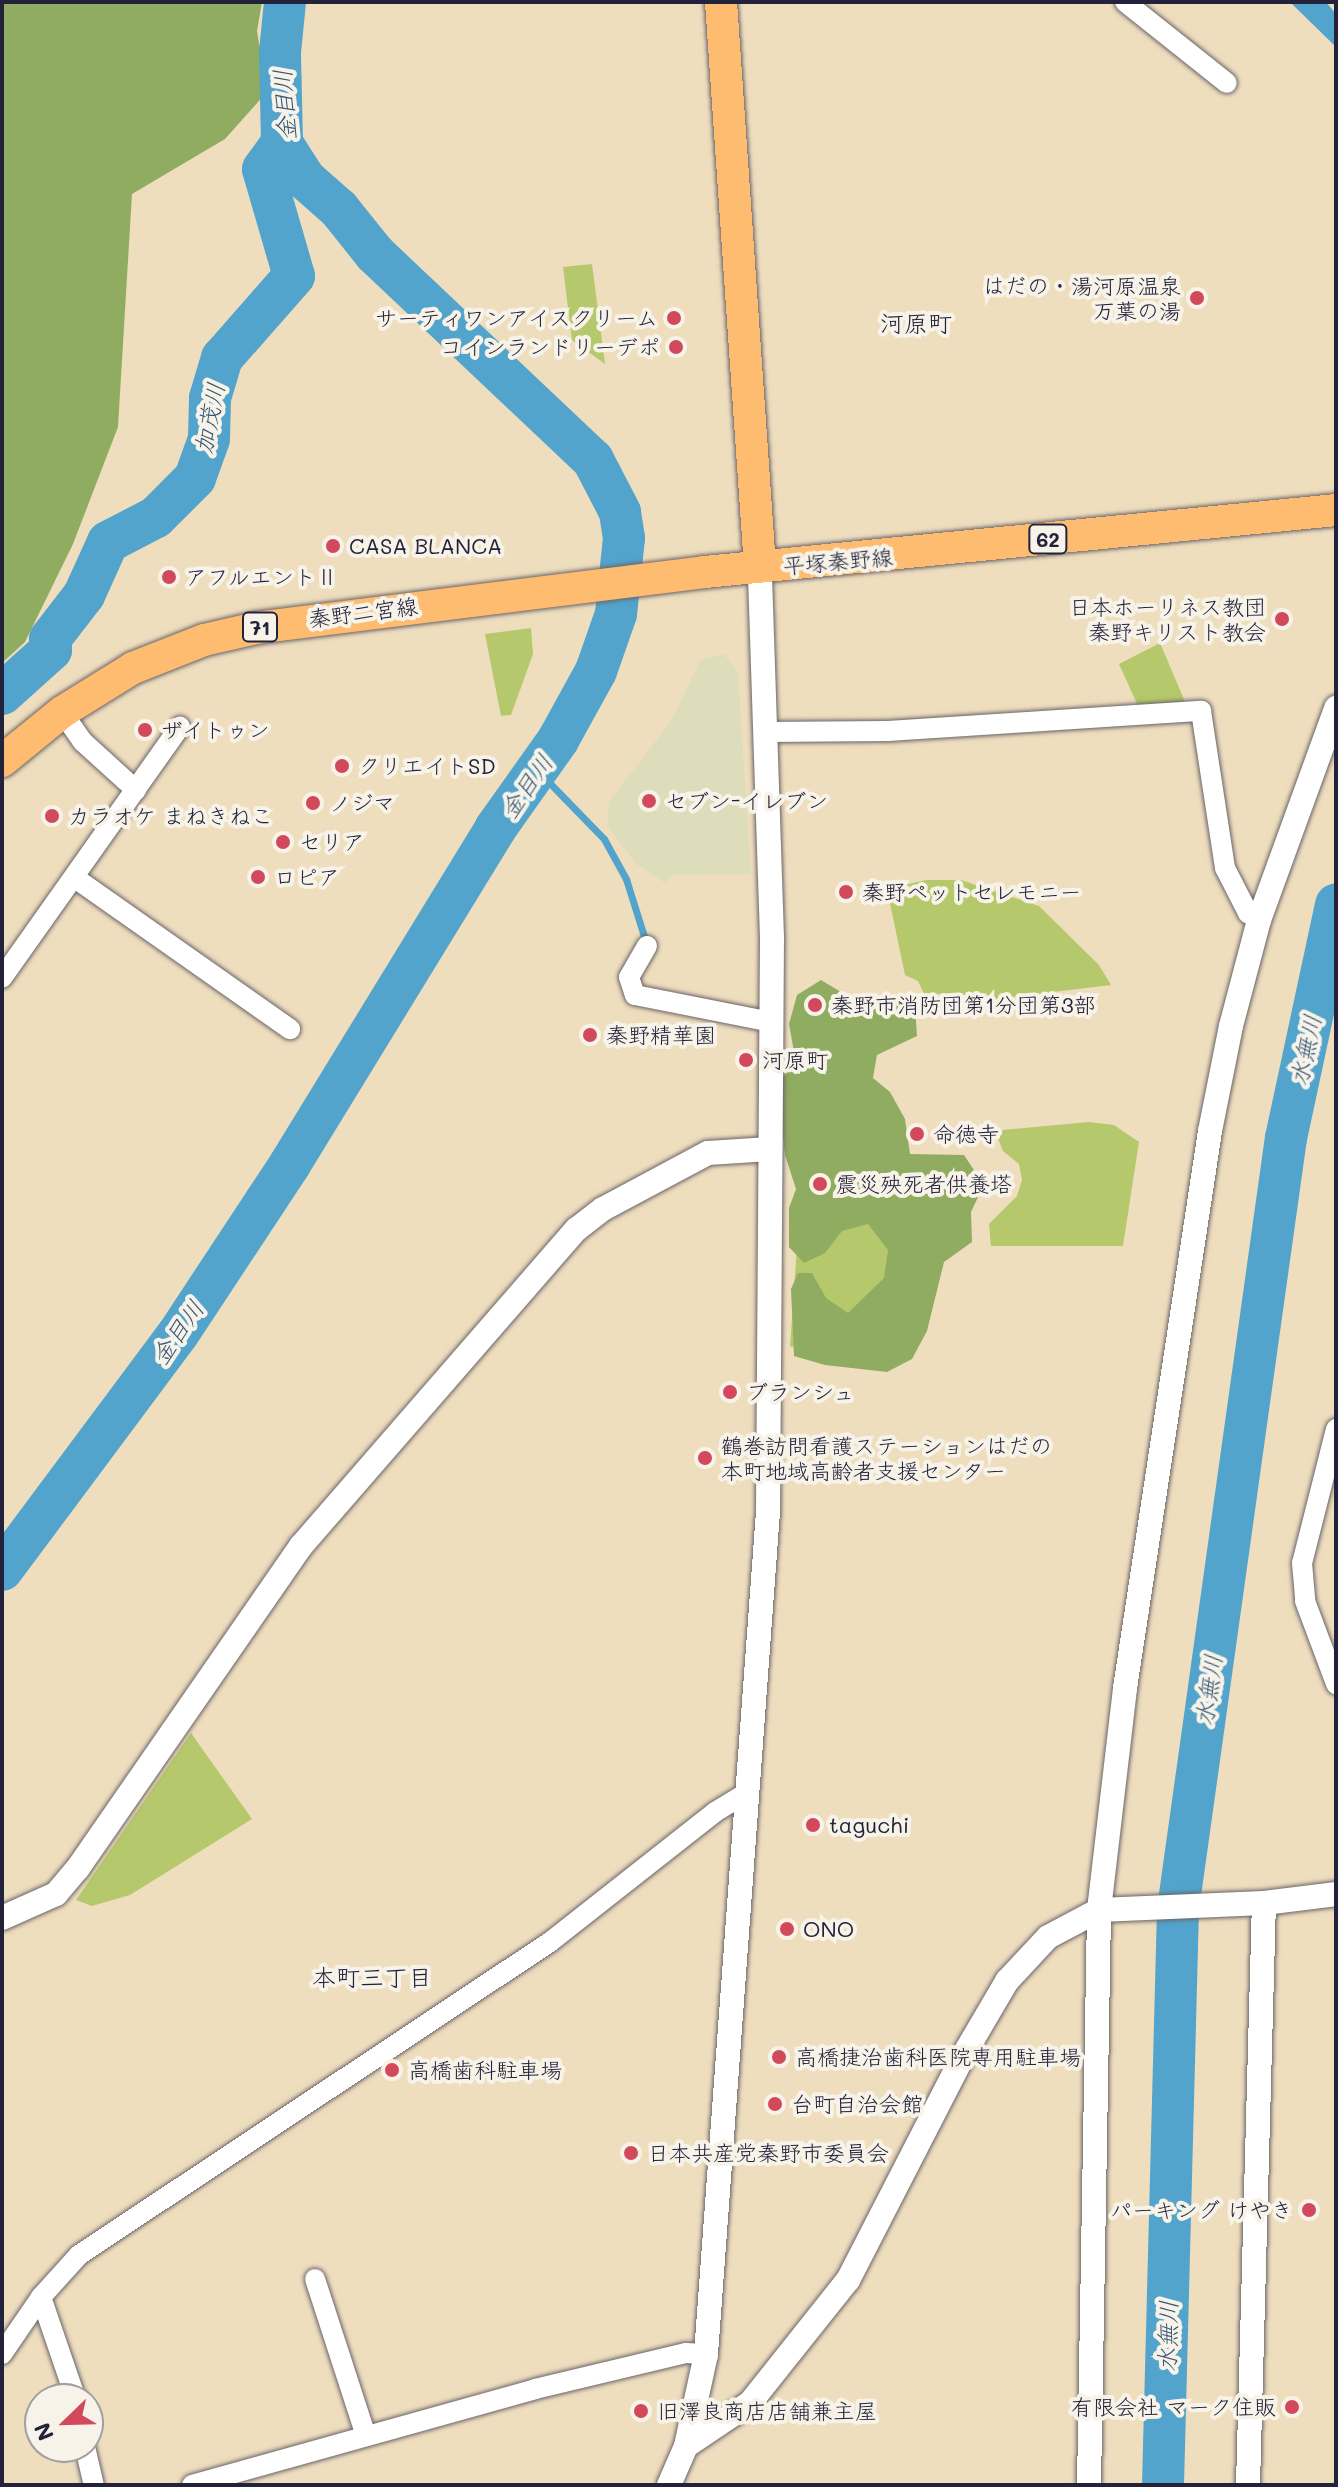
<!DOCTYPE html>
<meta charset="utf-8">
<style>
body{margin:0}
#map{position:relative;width:1338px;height:2487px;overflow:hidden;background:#efdebe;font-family:Mali,"Klee One",sans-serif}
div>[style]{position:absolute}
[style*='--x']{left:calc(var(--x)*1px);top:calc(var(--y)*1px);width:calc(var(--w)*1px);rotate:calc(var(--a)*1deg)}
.built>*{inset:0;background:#deddbb}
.green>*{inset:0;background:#b6c86c;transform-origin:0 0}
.forest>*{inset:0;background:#90ac60}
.water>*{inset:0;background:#52a4cd}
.stream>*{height:7px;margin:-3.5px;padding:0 3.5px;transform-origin:3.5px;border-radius:3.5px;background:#52a4cd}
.river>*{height:42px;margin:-21px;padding:0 21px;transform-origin:21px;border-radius:21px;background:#52a4cd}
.roads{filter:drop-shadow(0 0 2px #6a6469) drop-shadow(0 0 2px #6a6469)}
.minor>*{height:20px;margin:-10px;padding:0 10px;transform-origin:10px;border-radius:10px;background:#fff}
.tertiary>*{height:24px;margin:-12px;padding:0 12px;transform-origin:12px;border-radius:12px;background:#fff}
.primary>*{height:32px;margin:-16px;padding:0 16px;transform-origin:16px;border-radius:16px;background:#fdbc70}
.dots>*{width:22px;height:22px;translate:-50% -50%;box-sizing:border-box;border:4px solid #f7f3e8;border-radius:50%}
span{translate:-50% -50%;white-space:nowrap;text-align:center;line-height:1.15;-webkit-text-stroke:8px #f7f3e8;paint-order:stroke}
.shield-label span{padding:2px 6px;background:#f7f3e8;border:2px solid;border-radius:6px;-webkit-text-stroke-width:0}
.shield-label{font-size:20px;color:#22223b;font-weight:700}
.poi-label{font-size:22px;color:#22223b}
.right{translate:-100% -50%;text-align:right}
.left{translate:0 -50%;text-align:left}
.street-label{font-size:22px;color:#22223b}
.water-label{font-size:24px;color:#355675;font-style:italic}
.neighbourhood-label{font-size:24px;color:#22223b}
.frame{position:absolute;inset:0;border:4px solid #22223b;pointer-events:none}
.north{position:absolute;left:24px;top:2383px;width:80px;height:80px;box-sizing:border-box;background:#f7f3e8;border:2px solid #a29fa3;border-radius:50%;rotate:247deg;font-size:22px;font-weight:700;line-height:32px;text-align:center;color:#22223b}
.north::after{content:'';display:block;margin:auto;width:28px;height:36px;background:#d1495b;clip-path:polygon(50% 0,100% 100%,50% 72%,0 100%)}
</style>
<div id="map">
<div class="built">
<div style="clip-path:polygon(724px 654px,738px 673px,751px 874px,673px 875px,665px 883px,636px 864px,607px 826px,609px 802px,673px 718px,700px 660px)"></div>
</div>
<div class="green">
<div style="clip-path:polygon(592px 264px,605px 364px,572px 340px,563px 267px)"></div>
<div style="clip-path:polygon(531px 628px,533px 654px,511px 715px,501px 716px,485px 634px)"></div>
<div style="clip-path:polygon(1160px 643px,1186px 704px,1138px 706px,1119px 664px)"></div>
<div style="clip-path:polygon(926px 880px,961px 880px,1039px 906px,1099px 965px,1111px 985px,947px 1005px,942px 993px,926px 998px,918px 981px,905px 975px,887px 889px)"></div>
<div style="clip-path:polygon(1089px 1122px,1114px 1125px,1139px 1142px,1123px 1246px,991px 1246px,989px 1224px,1017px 1196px,1022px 1180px,1019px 1164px,1003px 1151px,997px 1136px,1002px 1130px)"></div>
<div style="left:802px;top:1175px;width:91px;height:172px;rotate:4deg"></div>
<div style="clip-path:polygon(191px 1733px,252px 1819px,130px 1895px,92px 1906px,76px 1900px)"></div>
</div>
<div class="forest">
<div style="clip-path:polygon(2px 2px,262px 2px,257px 31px,267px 92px,225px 139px,132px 194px,118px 427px,73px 544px,25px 642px,2px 663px)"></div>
<div style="clip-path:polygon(821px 980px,866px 1007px,877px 1009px,888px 995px,915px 1006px,917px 1036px,877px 1055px,873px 1078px,890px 1092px,905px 1119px,910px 1154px,964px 1155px,976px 1173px,979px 1195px,971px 1212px,972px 1242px,944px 1262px,927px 1331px,912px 1359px,887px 1372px,825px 1365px,794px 1356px,791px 1289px,798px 1273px,812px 1273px,826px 1298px,848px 1313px,884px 1278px,888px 1250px,868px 1224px,842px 1231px,825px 1253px,804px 1263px,789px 1247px,789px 1208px,796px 1189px,785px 1155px,781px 1117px,783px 1077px,796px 1063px,789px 1024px,797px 995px)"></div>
</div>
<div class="water">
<div style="clip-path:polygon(1290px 2px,1326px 2px,1336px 14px,1336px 47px)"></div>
</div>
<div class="stream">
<div style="--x:537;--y:770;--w:96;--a:45.8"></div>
<div style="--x:604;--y:839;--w:46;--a:61.2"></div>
<div style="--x:626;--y:879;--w:60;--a:72.5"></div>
</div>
<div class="river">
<div style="--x:2;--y:694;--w:66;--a:-41.9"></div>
<div style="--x:51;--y:650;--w:11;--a:-95"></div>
<div style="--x:50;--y:639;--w:56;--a:-52.3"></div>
<div style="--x:84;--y:595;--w:58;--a:-65.6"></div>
<div style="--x:108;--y:542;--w:54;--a:-27.5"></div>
<div style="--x:156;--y:517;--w:55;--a:-45"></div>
<div style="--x:195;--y:478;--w:41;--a:-70.3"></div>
<div style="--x:209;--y:439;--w:41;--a:-88.6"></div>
<div style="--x:210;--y:398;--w:42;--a:-73.3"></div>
<div style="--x:222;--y:358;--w:109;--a:-48.7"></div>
<div style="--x:294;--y:276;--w:111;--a:-106.2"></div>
<div style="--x:263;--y:169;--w:32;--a:-54"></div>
<div style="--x:2;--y:1570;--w:294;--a:-53.3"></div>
<div style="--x:178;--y:1334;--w:204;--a:-56.6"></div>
<div style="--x:290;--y:1164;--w:393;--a:-58.5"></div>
<div style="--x:495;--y:829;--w:109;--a:-54.7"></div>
<div style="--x:558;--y:740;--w:79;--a:-61.2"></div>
<div style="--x:596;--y:671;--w:60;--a:-70.7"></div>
<div style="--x:616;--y:614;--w:76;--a:-84"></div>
<div style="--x:624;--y:538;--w:26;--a:-99"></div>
<div style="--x:620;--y:512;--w:59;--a:-117.4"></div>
<div style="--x:593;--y:460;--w:300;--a:-136.6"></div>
<div style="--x:375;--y:254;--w:58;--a:-128.7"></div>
<div style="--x:339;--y:209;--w:45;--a:-138.6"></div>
<div style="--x:305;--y:179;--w:43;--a:-122.6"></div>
<div style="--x:282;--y:143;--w:91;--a:-91.3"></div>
<div style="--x:280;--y:52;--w:50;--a:-84.3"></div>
<div style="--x:1163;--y:2485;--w:576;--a:-88.51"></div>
<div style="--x:1178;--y:1909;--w:779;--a:-82.03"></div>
<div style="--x:1286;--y:1138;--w:239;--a:-77.9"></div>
</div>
<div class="roads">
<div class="minor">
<div style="--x:1125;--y:2;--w:130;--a:38.5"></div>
<div style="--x:62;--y:712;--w:35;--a:55"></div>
<div style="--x:82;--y:741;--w:73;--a:42.2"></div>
<div style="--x:767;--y:732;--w:121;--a:-0.5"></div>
<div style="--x:888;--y:731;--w:314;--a:-3.7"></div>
<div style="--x:1201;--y:711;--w:159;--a:81.3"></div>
<div style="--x:1225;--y:868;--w:51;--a:62.9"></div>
<div style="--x:1248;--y:913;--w:13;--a:32"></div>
<div style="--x:75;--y:878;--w:263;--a:35.1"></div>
<div style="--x:647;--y:946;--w:36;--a:120"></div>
<div style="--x:629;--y:977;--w:19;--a:72"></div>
<div style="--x:635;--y:995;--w:139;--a:11.2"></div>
<div style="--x:2;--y:978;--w:308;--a:-54.7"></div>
<div style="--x:1336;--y:1429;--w:138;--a:104.2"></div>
<div style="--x:1302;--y:1563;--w:38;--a:85"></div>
<div style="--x:1305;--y:1601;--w:89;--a:69.5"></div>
<div style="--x:315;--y:2279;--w:162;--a:72"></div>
<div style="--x:41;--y:2297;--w:108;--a:71.1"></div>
<div style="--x:2;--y:2354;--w:69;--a:-55.6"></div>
<div style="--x:41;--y:2297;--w:57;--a:-47.9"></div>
<div style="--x:79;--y:2255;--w:566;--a:-33.61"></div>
<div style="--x:550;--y:1942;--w:210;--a:-38.2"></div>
<div style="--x:715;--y:1812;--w:37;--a:-31"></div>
<div style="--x:85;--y:2447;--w:39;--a:77"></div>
<div style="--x:192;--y:2485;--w:356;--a:-15.6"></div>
<div style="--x:535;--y:2389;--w:155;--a:-13.4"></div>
<div style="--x:686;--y:2353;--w:20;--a:3"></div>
</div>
<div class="tertiary">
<div style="--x:2;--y:1918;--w:59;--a:-24"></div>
<div style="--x:56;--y:1894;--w:34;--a:-50"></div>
<div style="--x:78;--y:1868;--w:392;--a:-55.3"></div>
<div style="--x:301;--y:1546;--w:420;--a:-49"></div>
<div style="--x:577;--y:1229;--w:33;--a:-38"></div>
<div style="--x:603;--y:1209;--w:119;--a:-28.1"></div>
<div style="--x:708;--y:1153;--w:62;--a:-3.7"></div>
<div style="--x:686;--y:2446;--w:77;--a:-33.9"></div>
<div style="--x:750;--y:2403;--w:157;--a:-51.5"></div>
<div style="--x:848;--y:2280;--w:252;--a:-62.8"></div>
<div style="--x:963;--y:2056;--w:87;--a:-59.6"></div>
<div style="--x:1007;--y:1981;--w:60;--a:-47"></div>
<div style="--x:1048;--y:1937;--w:58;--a:-27.9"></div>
<div style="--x:1099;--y:1910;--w:165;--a:-2.4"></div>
<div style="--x:1264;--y:1903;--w:73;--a:-7.1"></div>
<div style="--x:669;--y:2485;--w:43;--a:-66.4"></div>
<div style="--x:686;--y:2446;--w:94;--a:-77.7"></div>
<div style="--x:706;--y:2354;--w:845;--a:-85.79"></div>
<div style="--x:768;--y:1511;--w:573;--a:-89.6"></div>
<div style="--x:772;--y:938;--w:371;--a:-91.9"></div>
<div style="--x:1089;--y:2485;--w:575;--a:-89"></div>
<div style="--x:1099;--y:1910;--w:224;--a:-83.3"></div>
<div style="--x:1125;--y:1688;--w:563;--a:-81.32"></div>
<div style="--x:1210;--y:1131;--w:107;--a:-78.7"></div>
<div style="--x:1231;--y:1026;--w:110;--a:-75.2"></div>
<div style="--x:1259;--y:920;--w:226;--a:-70"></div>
<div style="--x:1248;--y:2485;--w:582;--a:-88.43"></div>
</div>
<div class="primary">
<div style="--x:721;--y:2;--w:566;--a:86.05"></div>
<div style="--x:2;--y:761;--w:77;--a:-39.2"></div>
<div style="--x:62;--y:712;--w:84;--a:-31.8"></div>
<div style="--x:133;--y:668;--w:76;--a:-21.5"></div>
<div style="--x:204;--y:640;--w:53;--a:-13"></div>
<div style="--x:256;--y:628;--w:452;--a:-7.1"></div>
<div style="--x:705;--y:572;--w:634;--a:-5.61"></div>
</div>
</div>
<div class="dots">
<div style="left:1197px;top:298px;background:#d1495b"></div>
<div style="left:674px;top:318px;background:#d1495b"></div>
<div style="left:676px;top:347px;background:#d1495b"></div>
<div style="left:333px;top:546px;background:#d1495b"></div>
<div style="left:169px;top:577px;background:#d1495b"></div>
<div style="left:1282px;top:619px;background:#d1495b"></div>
<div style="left:145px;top:730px;background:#d1495b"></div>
<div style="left:342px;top:766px;background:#d1495b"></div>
<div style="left:649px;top:801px;background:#d1495b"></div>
<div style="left:313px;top:803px;background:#d1495b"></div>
<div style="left:52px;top:816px;background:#d1495b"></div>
<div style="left:283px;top:842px;background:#d1495b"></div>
<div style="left:258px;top:877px;background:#d1495b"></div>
<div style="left:846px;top:892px;background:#d1495b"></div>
<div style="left:815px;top:1005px;background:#d1495b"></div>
<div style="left:590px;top:1035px;background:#d1495b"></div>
<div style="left:746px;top:1060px;background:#d1495b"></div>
<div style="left:917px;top:1134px;background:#d1495b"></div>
<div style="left:820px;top:1184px;background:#d1495b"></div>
<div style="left:730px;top:1392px;background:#d1495b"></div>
<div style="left:705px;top:1458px;background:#d1495b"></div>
<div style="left:813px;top:1825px;background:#d1495b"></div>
<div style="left:787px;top:1929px;background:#d1495b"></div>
<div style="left:779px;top:2057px;background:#d1495b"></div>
<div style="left:392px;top:2070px;background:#d1495b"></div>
<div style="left:775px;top:2104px;background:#d1495b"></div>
<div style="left:631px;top:2153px;background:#d1495b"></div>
<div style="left:1309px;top:2210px;background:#d1495b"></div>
<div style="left:1292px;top:2407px;background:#d1495b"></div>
<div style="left:641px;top:2411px;background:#d1495b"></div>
</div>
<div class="shield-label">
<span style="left:1048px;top:539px">62</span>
<span style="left:260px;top:627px">71</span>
</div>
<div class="poi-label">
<span class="right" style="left:1181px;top:298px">はだの・湯河原温泉<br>万葉の湯</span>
<span class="right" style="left:658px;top:318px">サーティワンアイスクリーム</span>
<span class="right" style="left:660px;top:347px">コインランドリーデポ</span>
<span class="left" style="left:349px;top:546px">CASA BLANCA</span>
<span class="left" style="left:185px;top:577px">アフルエントⅡ</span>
<span class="right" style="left:1266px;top:619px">日本ホーリネス教団<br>秦野キリスト教会</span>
<span class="left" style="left:161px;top:730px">ザイトゥン</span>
<span class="left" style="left:358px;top:766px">クリエイトSD</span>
<span class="left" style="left:665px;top:801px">セブン-イレブン</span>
<span class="left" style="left:329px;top:803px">ノジマ</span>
<span class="left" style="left:68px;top:816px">カラオケ まねきねこ</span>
<span class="left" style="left:299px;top:842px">セリア</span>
<span class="left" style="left:274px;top:877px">ロピア</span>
<span class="left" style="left:862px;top:892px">秦野ペットセレモニー</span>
<span class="left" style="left:831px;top:1005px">秦野市消防団第1分団第3部</span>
<span class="left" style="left:606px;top:1035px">秦野精華園</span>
<span class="left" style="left:762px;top:1060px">河原町</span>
<span class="left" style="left:933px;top:1134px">命徳寺</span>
<span class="left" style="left:836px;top:1184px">震災殃死者供養塔</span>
<span class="left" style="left:746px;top:1392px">ブランシュ</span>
<span class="left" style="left:721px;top:1458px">鶴巻訪問看護ステーションはだの<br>本町地域高齢者支援センター</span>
<span class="left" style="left:829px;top:1825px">taguchi</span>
<span class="left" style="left:803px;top:1929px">ONO</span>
<span class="left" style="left:795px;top:2057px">高橋捷治歯科医院専用駐車場</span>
<span class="left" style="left:408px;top:2070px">高橋歯科駐車場</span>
<span class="left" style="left:791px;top:2104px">台町自治会館</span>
<span class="left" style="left:647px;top:2153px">日本共産党秦野市委員会</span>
<span class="right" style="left:1293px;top:2210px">パーキング けやき</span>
<span class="right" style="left:1276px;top:2407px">有限会社 マーク住販</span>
<span class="left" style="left:657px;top:2411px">旧澤良商店店舗兼主屋</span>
</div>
<div class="street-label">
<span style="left:838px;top:561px;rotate:-5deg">平塚秦野線</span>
<span style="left:363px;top:612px;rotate:-7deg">秦野二宮線</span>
</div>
<div class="water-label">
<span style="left:284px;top:105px;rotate:-94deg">金目川</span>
<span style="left:209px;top:418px;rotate:-79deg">加茂川</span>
<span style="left:526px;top:786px;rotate:-55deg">金目川</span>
<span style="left:1305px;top:1050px;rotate:-78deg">水無川</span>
<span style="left:177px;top:1332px;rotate:-55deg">金目川</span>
<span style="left:1208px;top:1690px;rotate:-82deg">水無川</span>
<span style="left:1167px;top:2336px;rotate:-89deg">水無川</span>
</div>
<div class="neighbourhood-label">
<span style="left:916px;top:323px">河原町</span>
<span style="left:372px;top:1977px">本町三丁目</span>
</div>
<div class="frame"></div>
<div class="north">N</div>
</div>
